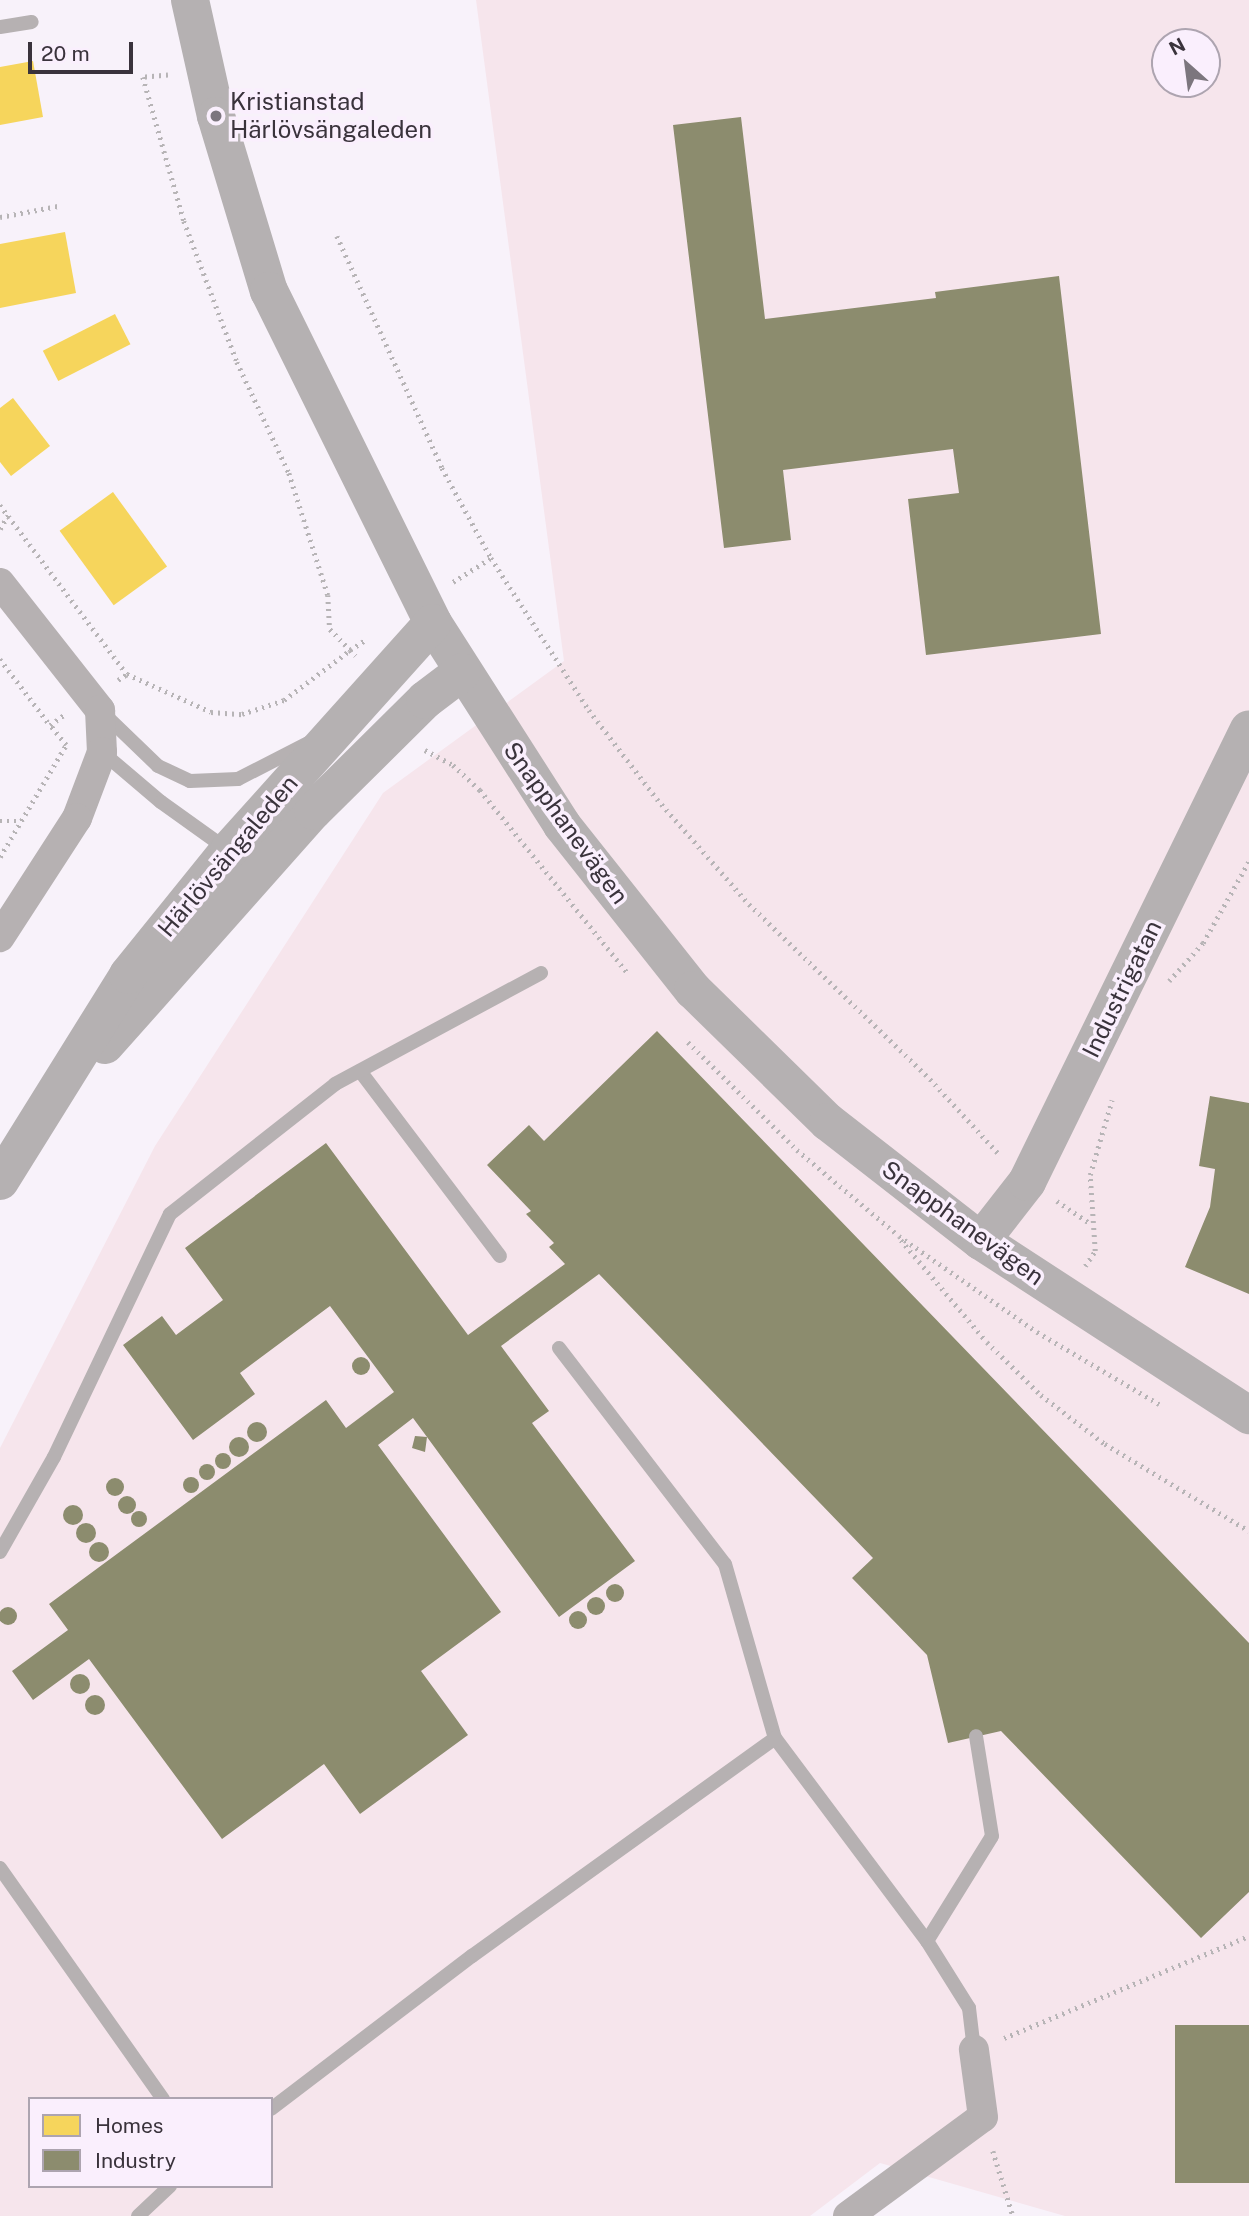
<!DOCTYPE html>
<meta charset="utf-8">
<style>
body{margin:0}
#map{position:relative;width:1249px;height:2216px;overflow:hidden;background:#f8f2fa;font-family:"Public Sans",sans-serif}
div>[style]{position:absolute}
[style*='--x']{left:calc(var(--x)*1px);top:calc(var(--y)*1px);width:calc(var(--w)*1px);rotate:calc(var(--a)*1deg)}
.industrial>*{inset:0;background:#f6e5ec}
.homes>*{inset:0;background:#f6d55c;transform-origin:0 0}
.industry>*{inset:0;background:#8c8c6e;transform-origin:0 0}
.round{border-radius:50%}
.path>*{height:4.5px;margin-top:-2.25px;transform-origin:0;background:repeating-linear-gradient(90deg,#b7b4b6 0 2px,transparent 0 7px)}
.lane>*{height:14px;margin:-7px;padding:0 7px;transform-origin:7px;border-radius:7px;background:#b6b1b2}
.street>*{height:30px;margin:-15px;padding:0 15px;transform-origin:15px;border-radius:15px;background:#b6b1b2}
.secondary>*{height:38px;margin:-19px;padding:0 19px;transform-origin:19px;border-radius:19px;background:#b5b1b2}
.dots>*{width:19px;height:19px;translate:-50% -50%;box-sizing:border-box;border:4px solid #faeffd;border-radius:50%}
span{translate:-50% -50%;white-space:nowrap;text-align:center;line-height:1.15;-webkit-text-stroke:7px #faeffd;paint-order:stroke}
.poi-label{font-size:24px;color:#3a333c}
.left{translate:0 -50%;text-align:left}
.street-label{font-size:24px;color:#3a333c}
.legend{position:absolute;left:28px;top:2097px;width:245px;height:91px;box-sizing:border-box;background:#faeffd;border:2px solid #ada4b0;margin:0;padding:9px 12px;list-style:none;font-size:21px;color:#3a333c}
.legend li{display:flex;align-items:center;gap:14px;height:35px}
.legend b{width:35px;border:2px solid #ada4b0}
.north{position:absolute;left:1151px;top:28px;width:70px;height:70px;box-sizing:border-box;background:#faeffd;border:2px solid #ada4b0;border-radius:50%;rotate:332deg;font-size:19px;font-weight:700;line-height:28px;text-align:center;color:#3a333c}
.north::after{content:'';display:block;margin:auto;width:24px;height:32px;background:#7c767e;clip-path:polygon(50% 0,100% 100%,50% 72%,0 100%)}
.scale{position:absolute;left:28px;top:42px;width:105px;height:32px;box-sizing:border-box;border:4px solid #3a333c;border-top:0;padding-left:9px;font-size:21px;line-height:24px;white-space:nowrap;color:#3a333c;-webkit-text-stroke:5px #faeffd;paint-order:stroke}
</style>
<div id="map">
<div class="industrial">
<div style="clip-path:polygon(evenodd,476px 0,1249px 0,1249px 2216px,1065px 2216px,880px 2163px,810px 2216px,0 2216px,0 1448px,155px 1146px,383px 793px,564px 661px,476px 0,1165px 42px,1207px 42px,1207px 84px,1165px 84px,1165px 42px,476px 0,30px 2099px,271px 2099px,271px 2186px,30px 2186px,30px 2099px)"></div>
</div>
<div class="homes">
<div style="clip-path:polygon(33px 61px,43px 117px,0 125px,0 67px)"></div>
<div style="clip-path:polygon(65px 232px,76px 293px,0 308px,0 244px)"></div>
<div style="left:115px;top:314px;width:34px;height:81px;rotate:63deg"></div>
<div style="clip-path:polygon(13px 398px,50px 446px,11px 476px,0 462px,0 408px)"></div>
<div style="left:113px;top:492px;width:92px;height:66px;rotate:54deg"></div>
</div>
<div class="industry">
<div style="clip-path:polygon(741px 117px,765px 319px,936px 298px,935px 292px,1059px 276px,1101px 634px,926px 655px,908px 499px,959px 493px,953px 449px,783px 470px,791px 540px,724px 548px,673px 125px)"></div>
<div style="clip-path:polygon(657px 1031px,1249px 1643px,1249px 1892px,1201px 1938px,1001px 1731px,948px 1743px,927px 1655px,852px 1578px,873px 1558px,599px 1274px,501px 1346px,549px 1411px,532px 1423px,635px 1561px,559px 1617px,427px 1437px,425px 1452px,412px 1448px,415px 1436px,427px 1437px,413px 1418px,378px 1445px,501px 1612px,421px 1671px,468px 1735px,360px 1814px,324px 1764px,222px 1839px,89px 1659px,33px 1700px,12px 1671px,68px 1630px,49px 1604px,326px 1400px,346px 1428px,394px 1392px,330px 1306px,240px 1373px,255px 1394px,193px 1440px,123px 1345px,162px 1316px,176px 1335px,223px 1300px,185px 1248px,326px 1143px,468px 1335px,565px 1264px,549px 1247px,554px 1243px,526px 1214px,531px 1211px,487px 1165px,529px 1125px,544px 1141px)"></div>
<div style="clip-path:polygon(1210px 1096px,1249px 1103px,1249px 1294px,1185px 1267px,1210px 1207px,1215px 1169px,1199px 1166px)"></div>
<div class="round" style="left:352px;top:1357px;width:18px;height:18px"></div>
<div class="round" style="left:247px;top:1422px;width:20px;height:20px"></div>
<div class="round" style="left:229px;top:1437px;width:20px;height:20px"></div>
<div class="round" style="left:215px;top:1453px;width:16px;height:16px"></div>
<div class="round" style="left:199px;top:1464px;width:16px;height:16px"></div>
<div class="round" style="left:183px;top:1477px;width:16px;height:16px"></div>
<div class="round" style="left:106px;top:1478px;width:18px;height:18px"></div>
<div class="round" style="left:118px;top:1496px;width:18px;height:18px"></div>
<div class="round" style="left:63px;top:1505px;width:20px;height:20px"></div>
<div class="round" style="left:131px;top:1511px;width:16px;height:16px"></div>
<div class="round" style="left:76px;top:1523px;width:20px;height:20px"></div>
<div class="round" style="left:89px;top:1542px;width:20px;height:20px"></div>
<div class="round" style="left:606px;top:1584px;width:18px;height:18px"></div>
<div class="round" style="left:587px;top:1597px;width:18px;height:18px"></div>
<div class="round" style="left:-1px;top:1607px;width:18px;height:18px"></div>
<div class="round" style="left:569px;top:1611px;width:18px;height:18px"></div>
<div class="round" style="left:70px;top:1674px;width:20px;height:20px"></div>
<div class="round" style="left:85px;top:1695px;width:20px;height:20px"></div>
<div style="left:1249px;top:2025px;width:158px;height:74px;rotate:90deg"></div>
</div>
<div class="path">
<div style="--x:168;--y:75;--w:25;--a:175"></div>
<div style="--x:143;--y:77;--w:150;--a:74.1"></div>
<div style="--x:184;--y:221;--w:151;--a:69.4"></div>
<div style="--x:237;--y:362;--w:123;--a:64.9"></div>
<div style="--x:289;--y:473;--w:128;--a:72.3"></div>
<div style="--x:328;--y:595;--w:34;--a:87"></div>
<div style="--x:330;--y:629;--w:29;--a:46"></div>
<div style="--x:350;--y:650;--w:17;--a:-33"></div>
<div style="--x:0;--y:217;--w:59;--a:-10.7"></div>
<div style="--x:337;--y:236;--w:255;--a:65.6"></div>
<div style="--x:442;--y:468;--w:102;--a:61.4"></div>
<div style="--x:491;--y:558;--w:181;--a:57.2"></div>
<div style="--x:589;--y:710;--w:112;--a:52.6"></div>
<div style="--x:657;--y:799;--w:140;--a:48.8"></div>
<div style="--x:749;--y:904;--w:252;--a:44"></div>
<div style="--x:930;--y:1079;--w:102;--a:47.4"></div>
<div style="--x:0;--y:505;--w:211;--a:53.1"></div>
<div style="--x:0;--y:529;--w:16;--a:-60"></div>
<div style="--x:453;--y:582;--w:45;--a:-32.3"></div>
<div style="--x:0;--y:659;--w:83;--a:52.9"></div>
<div style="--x:118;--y:680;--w:11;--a:-34"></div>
<div style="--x:127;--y:674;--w:92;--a:24.3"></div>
<div style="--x:211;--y:712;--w:31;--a:4"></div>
<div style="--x:242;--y:714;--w:44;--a:-18.4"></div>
<div style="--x:284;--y:700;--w:83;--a:-37.1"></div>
<div style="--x:350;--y:650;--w:8;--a:45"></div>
<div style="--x:425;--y:750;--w:32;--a:28"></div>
<div style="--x:453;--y:765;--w:37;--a:43"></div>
<div style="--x:480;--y:790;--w:234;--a:51.1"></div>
<div style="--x:0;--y:821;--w:19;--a:0"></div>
<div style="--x:0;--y:857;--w:130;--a:-59.5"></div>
<div style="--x:66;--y:745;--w:26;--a:-129"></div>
<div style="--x:50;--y:725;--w:17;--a:-36"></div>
<div style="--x:1169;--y:981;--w:51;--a:-48.2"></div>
<div style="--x:1203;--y:943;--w:94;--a:-60.7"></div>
<div style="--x:688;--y:1042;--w:153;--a:44.7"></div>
<div style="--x:797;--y:1150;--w:133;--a:40.1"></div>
<div style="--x:899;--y:1236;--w:168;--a:34.8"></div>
<div style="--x:1037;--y:1332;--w:142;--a:30.5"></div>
<div style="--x:1057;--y:1201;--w:41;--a:34.1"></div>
<div style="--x:901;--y:1240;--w:133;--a:49.9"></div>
<div style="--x:987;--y:1342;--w:76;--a:44.5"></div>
<div style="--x:1041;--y:1395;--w:81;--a:37.4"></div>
<div style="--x:1105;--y:1444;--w:168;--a:31.1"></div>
<div style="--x:1085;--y:1266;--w:18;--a:-56"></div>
<div style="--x:1095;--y:1251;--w:76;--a:-93.8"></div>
<div style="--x:1090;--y:1175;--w:78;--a:-73.7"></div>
<div style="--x:1004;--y:2038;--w:265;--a:-22.6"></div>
<div style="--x:993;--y:2151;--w:68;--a:72.9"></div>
</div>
<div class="lane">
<div style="--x:0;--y:27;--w:32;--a:-9"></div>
<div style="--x:103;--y:713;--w:76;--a:43.9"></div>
<div style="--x:158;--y:766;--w:35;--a:25"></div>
<div style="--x:190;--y:781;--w:48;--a:-2.4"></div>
<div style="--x:238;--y:779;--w:79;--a:-27.2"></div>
<div style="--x:102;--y:752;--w:77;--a:40.3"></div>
<div style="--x:161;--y:802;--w:82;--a:35.6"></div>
<div style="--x:360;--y:1071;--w:232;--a:52.9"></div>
<div style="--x:559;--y:1348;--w:272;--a:52.5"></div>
<div style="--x:725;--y:1564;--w:181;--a:74"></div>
<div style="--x:0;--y:1552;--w:109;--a:-60.4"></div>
<div style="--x:54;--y:1457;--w:269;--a:-64.5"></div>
<div style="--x:170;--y:1214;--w:210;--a:-38.2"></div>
<div style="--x:335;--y:1084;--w:234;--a:-28.3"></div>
<div style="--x:0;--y:1868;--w:283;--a:54.8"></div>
<div style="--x:927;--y:1941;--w:123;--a:-58.2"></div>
<div style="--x:992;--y:1836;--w:101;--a:-99.1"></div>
<div style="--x:271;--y:2109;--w:253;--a:-37.3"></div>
<div style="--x:472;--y:1956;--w:373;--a:-35.7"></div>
<div style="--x:775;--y:1738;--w:254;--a:53.2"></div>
<div style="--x:927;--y:1941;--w:79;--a:57.9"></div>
<div style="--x:969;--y:2008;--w:42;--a:83.2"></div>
<div style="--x:138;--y:2216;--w:44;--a:-43.2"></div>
</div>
<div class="street">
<div style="--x:0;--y:583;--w:162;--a:51.8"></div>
<div style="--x:100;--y:710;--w:42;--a:87.3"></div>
<div style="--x:102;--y:752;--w:71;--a:110.7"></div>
<div style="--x:77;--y:818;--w:142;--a:122.9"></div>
<div style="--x:848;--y:2216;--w:167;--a:-36.3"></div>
<div style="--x:983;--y:2117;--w:68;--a:-97.7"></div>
</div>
<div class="secondary">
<div style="--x:190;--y:0;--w:119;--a:77.4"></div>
<div style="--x:216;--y:116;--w:183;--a:73.2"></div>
<div style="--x:269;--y:291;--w:370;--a:63.7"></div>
<div style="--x:433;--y:623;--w:240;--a:57.4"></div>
<div style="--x:562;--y:825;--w:211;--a:51.6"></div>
<div style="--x:693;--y:990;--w:189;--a:44.4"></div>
<div style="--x:828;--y:1122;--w:194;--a:37.9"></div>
<div style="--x:981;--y:1241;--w:320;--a:33"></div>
<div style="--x:105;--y:1045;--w:313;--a:-48.4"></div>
<div style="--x:313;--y:811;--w:158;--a:-44.7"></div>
<div style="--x:425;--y:700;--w:46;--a:-37.1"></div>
<div style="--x:0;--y:1181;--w:243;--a:-58.1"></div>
<div style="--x:128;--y:975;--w:161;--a:-51.1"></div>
<div style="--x:229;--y:850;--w:305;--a:-48.1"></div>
<div style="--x:981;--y:1241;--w:75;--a:-52.1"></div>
<div style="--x:1027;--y:1182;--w:504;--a:-63.89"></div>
</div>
<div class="dots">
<div style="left:216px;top:116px;background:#7c767e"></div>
</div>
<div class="poi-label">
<span class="left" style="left:230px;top:116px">Kristianstad<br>Härlövsängaleden</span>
</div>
<div class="street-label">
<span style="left:566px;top:823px;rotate:54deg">Snapphanevägen</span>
<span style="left:228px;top:856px;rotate:-50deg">Härlövsängaleden</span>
<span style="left:1122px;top:989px;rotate:-64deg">Industrigatan</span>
<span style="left:963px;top:1223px;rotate:36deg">Snapphanevägen</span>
</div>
<ul class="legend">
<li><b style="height:19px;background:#f6d55c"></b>Homes</li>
<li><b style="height:19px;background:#8c8c6e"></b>Industry</li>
</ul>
<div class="north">N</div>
<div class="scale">20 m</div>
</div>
